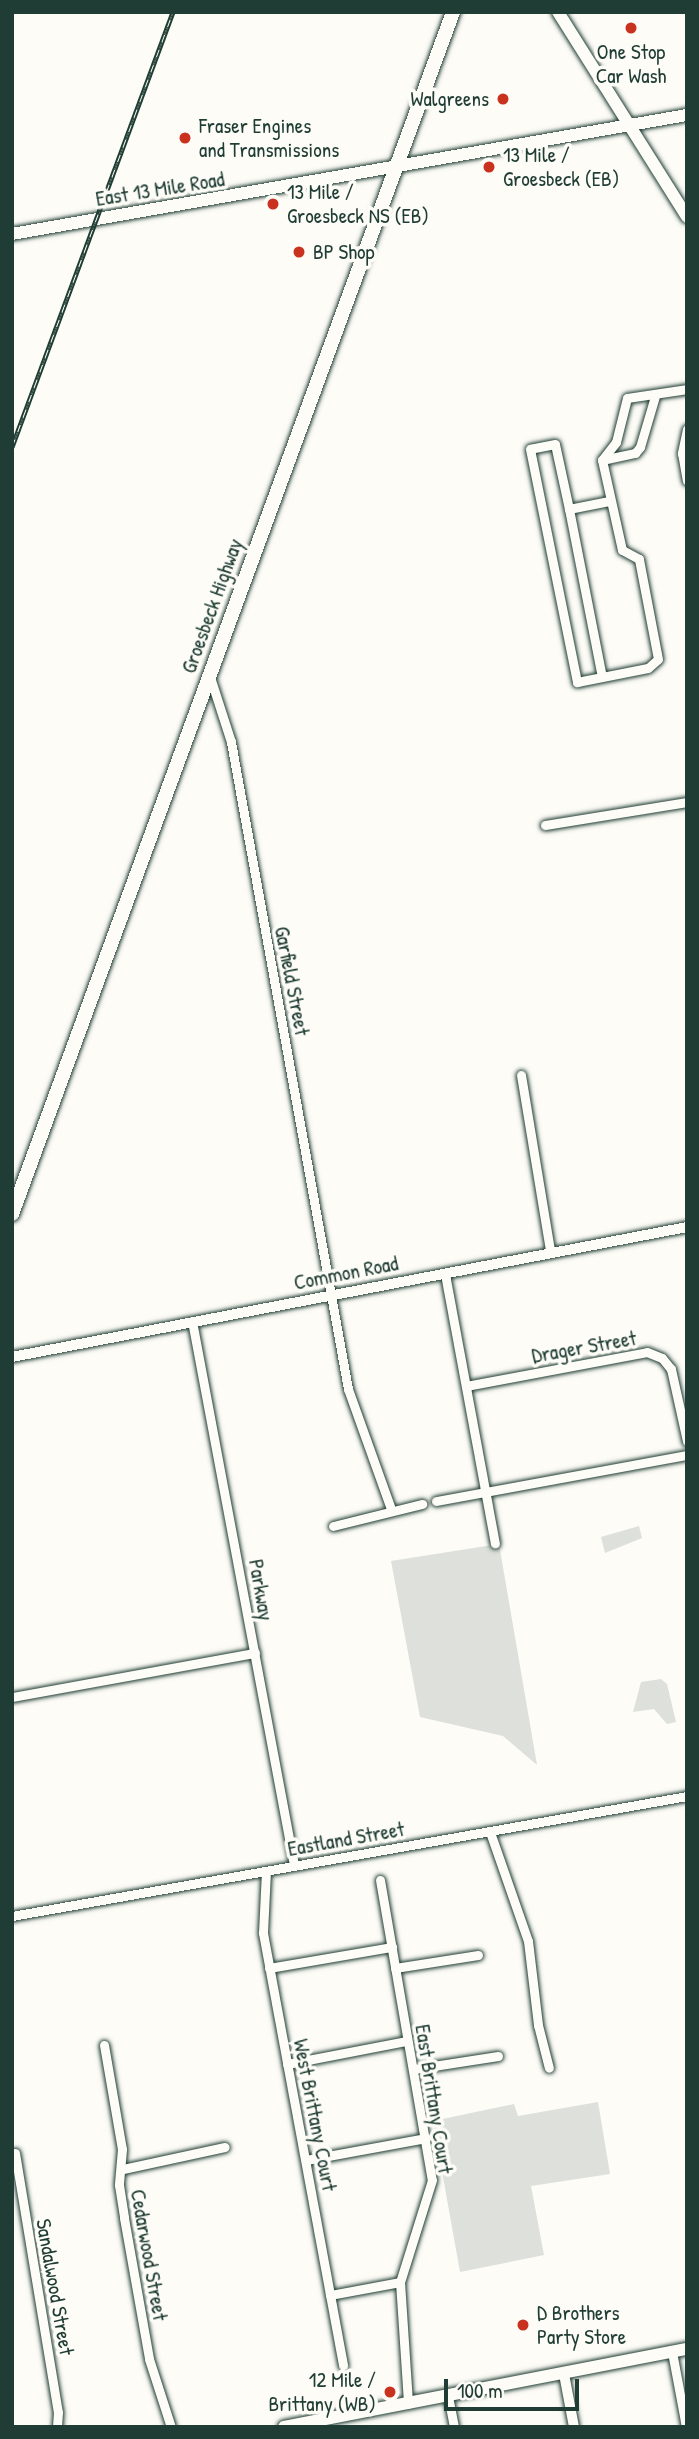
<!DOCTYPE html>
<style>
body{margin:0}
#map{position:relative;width:699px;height:2439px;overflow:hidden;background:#fdfcf7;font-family:"Patrick Hand",sans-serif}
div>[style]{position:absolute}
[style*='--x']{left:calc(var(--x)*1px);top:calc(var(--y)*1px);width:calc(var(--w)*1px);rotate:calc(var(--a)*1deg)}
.green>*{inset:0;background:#dde0db}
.roads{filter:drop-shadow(0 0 2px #1f3d34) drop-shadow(0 0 2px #1f3d34)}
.minor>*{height:9px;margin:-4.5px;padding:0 4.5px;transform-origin:4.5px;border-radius:4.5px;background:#fdfcf7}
.tertiary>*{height:10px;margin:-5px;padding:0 5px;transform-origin:5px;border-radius:5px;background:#fdfcf7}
.secondary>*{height:12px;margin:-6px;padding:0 6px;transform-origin:6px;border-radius:6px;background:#fdfcf7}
.primary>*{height:14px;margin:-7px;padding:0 7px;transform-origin:7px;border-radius:7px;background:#fdfcf7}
.rail>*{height:5px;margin-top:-2.5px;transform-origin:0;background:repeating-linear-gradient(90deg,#fdfcf7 0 8px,#1f3d34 0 16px);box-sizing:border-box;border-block:2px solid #1f3d34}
.dots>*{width:19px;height:19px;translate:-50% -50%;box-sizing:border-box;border:4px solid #fdfcf7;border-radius:50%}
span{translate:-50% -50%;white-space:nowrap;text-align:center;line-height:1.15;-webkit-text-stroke:7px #fdfcf7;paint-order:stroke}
.poi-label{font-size:21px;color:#1f3d34}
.right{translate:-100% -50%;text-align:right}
.left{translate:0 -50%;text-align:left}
.street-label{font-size:21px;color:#1f3d34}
.frame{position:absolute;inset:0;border:14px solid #1f3d34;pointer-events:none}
.scale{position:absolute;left:444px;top:2379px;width:135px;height:32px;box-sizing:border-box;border:4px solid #1f3d34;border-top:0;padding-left:9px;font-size:21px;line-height:24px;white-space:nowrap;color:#1f3d34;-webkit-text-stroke:5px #fdfcf7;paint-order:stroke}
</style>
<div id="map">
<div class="green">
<div style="clip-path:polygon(639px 1526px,642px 1538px,605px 1553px,601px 1537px)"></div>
<div style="clip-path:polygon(499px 1544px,537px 1765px,503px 1736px,420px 1717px,391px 1561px)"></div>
<div style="clip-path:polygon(661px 1679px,667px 1684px,676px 1722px,667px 1724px,654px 1709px,633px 1712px,641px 1682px)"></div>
<div style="clip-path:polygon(598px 2102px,610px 2174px,531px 2186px,544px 2255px,460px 2272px,433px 2121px,514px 2104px,518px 2116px)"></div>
</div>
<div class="roads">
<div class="minor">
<div style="--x:687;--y:429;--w:25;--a:102"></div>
<div style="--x:682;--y:453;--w:28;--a:80"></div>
<div style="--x:602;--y:460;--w:34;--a:-12"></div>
<div style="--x:635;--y:453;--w:8;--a:-50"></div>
<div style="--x:640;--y:447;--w:53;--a:-73.6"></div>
<div style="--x:609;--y:501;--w:41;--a:168.7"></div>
<div style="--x:569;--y:509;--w:66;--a:-102.2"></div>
<div style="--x:555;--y:444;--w:25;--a:169"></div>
<div style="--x:530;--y:449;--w:238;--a:78.6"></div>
<div style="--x:577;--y:682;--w:72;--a:-11.2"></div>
<div style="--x:648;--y:668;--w:13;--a:-42"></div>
<div style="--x:658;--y:659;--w:102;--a:-100.8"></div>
<div style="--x:639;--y:559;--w:19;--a:-152"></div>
<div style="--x:622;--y:550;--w:92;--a:-102.5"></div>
<div style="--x:602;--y:460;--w:23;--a:-52"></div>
<div style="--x:616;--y:442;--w:45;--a:-76"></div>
<div style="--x:627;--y:398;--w:61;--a:-8.5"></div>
<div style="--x:569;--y:509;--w:171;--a:78.9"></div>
<div style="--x:210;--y:677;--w:68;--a:72.1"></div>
<div style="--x:231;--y:742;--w:657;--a:79.75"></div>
<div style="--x:348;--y:1389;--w:127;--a:70.3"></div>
<div style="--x:545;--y:825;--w:144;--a:-9.2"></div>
<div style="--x:521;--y:1075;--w:178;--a:80.6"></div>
<div style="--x:445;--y:1274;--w:274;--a:79.5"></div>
<div style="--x:192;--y:1321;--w:553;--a:79.38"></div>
<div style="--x:466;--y:1386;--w:184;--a:-10.6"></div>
<div style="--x:647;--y:1352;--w:16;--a:22"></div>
<div style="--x:662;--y:1358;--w:14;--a:51"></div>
<div style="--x:671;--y:1369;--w:74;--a:77.5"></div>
<div style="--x:436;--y:1501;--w:255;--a:-10.4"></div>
<div style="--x:333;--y:1526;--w:92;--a:-13.9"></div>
<div style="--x:12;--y:1697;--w:247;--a:-10.3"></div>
<div style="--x:490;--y:1832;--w:115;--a:70.8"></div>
<div style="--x:528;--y:1941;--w:85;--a:83.2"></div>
<div style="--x:538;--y:2025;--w:44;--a:75.7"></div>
<div style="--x:266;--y:1871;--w:62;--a:92.8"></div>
<div style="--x:263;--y:1933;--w:440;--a:79.5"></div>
<div style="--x:380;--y:1880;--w:304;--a:80.2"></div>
<div style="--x:432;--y:2180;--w:107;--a:107.4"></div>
<div style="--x:400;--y:2282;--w:122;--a:86.2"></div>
<div style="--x:12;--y:1916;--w:686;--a:-10.08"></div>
<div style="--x:269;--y:1968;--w:125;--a:-9.7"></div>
<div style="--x:395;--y:1968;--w:84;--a:-8.9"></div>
<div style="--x:104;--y:2045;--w:106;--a:80.2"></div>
<div style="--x:122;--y:2149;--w:36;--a:95"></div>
<div style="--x:119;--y:2185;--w:33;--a:81"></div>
<div style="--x:124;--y:2218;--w:143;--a:79.9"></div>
<div style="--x:149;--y:2359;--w:71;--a:72.1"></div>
<div style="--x:287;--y:2064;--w:122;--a:-10.9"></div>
<div style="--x:414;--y:2069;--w:85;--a:-8.8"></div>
<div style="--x:15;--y:2153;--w:263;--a:80.6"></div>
<div style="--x:58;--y:2412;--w:15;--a:94"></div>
<div style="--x:306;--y:2160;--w:122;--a:-10.4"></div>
<div style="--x:123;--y:2169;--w:104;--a:-12.2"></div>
<div style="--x:330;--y:2295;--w:71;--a:-10.5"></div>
<div style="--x:672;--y:2352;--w:76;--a:79.4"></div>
<div style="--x:448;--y:2396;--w:32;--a:79"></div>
</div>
<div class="tertiary">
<div style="--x:12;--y:1357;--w:687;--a:-10.9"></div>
<div style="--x:564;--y:2374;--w:54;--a:79.3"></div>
</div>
<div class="secondary">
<div style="--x:558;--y:12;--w:242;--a:57.8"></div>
<div style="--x:12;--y:234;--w:685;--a:-10"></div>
<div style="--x:284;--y:2427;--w:410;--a:-11"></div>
</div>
<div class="primary">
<div style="--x:12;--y:1214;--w:1280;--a:-69.85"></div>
</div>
</div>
<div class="rail">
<div style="--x:12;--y:447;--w:464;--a:-69.7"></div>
</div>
<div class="dots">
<div style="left:631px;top:28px;background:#c8321e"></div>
<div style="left:503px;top:99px;background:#c8321e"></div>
<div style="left:185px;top:138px;background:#c8321e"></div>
<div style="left:489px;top:167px;background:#c8321e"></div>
<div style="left:273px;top:204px;background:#c8321e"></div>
<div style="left:299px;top:252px;background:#c8321e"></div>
<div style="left:523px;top:2325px;background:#c8321e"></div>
<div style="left:390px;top:2392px;background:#c8321e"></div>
</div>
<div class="poi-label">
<span style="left:631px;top:64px">One Stop<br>Car Wash</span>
<span class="right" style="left:489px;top:99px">Walgreens</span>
<span class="left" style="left:199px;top:138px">Fraser Engines<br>and Transmissions</span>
<span class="left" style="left:503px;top:167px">13 Mile /<br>Groesbeck (EB)</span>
<span class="left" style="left:287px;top:204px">13 Mile /<br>Groesbeck NS (EB)</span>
<span class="left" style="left:313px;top:252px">BP Shop</span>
<span class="left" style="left:537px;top:2325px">D Brothers<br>Party Store</span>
<span class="right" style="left:376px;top:2392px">12 Mile /<br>Brittany (WB)</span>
</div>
<div class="street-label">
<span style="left:160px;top:189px;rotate:-9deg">East 13 Mile Road</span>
<span style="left:212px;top:606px;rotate:-70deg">Groesbeck Highway</span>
<span style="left:292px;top:981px;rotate:79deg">Garfield Street</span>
<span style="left:346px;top:1273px;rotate:-11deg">Common Road</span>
<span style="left:584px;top:1347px;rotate:-10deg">Drager Street</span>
<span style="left:261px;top:1590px;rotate:80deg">Parkway</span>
<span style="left:346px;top:1839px;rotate:-10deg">Eastland Street</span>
<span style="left:434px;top:2099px;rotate:81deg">East Brittany Court</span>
<span style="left:315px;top:2115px;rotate:79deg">West Brittany Court</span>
<span style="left:149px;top:2255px;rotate:80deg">Cedarwood Street</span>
<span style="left:55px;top:2287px;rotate:80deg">Sandalwood Street</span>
</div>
<div class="frame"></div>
<div class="scale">100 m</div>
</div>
